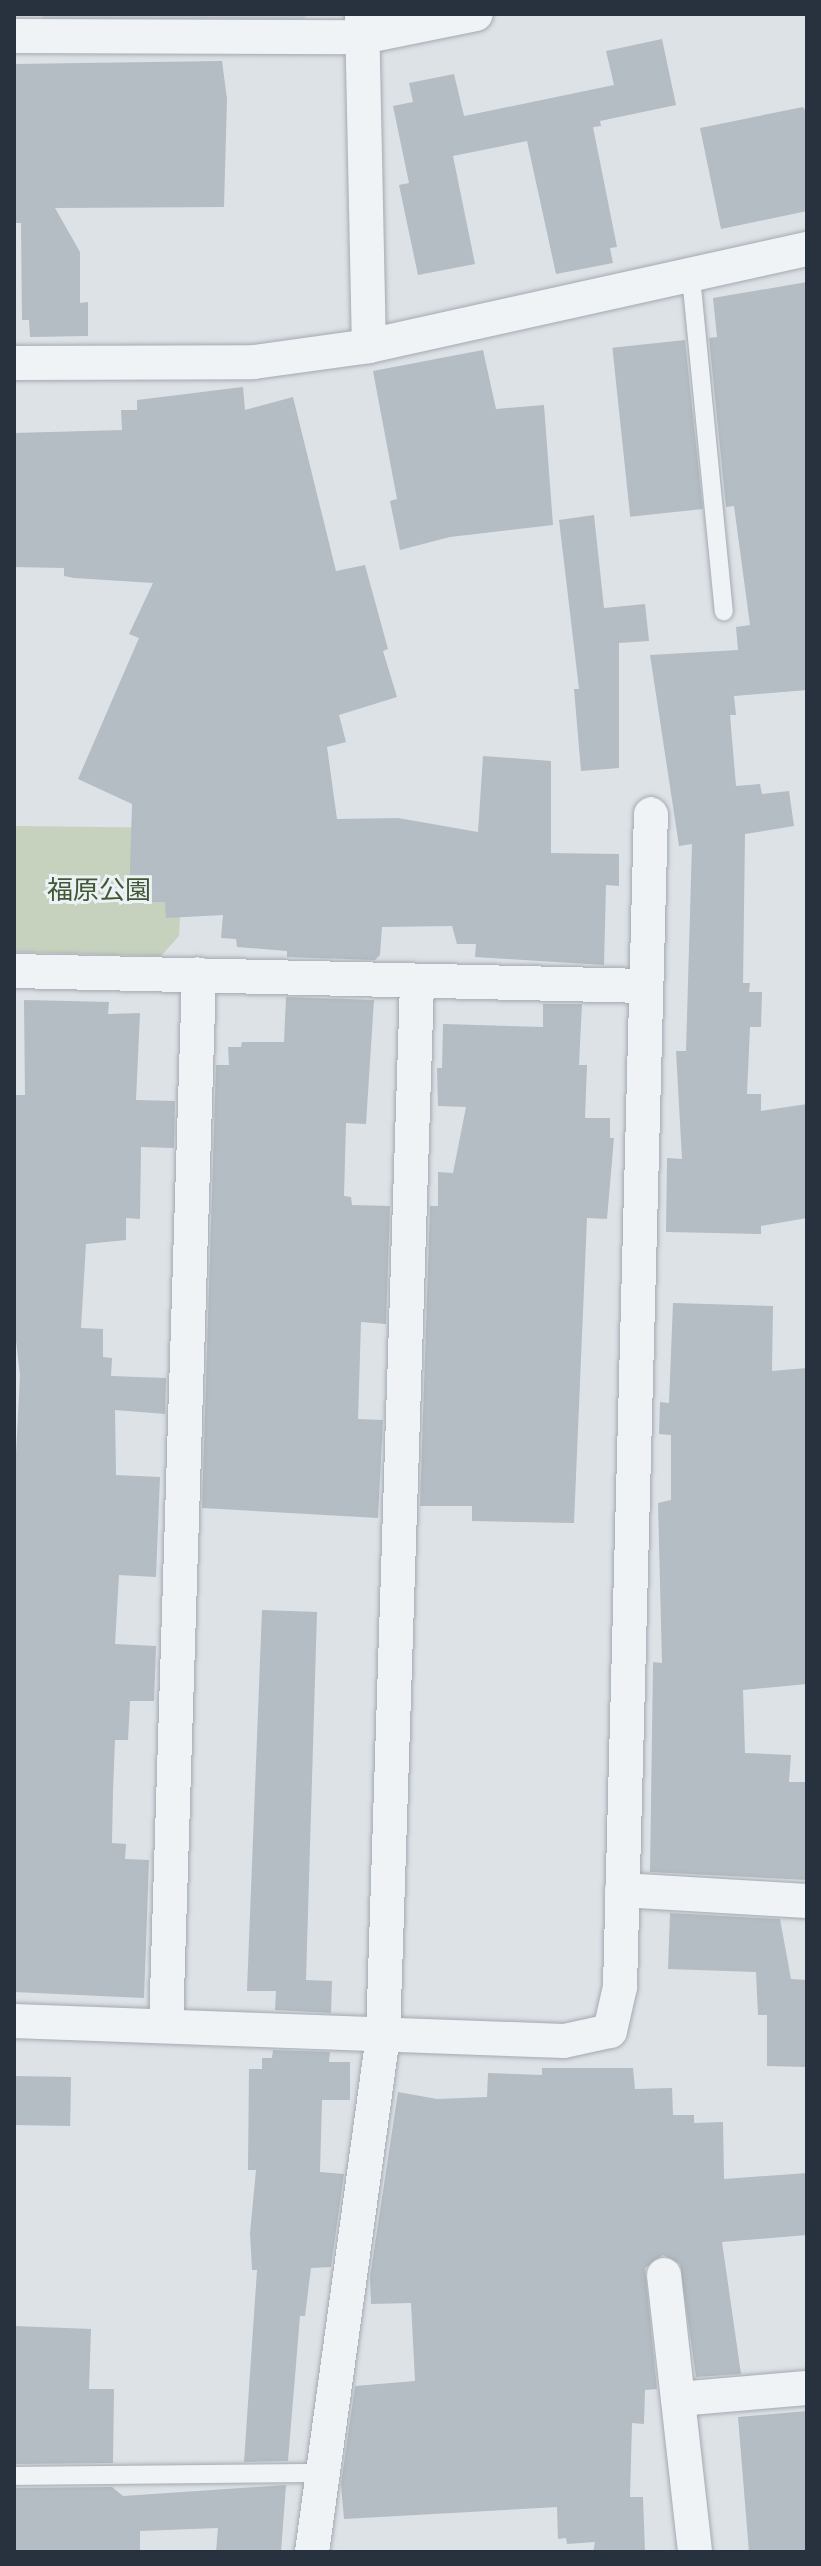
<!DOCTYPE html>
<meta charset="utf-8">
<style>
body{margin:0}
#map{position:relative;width:821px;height:2566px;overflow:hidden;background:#dde2e7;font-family:Helvetica,"Noto Sans JP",sans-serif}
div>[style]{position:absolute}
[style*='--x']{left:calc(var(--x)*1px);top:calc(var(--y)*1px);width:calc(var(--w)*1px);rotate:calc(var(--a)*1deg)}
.built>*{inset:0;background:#cbd2d9}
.green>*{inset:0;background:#c6d1be}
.building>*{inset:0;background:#b4bcc4;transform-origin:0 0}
.roads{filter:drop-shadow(0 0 2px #a3aab1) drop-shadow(0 0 2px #a3aab1)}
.service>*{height:18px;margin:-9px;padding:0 9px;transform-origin:9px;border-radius:9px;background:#f0f3f5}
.minor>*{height:34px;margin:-17px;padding:0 17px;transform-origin:17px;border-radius:17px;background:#f0f3f5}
span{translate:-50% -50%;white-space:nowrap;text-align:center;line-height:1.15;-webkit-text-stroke:6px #ecf1f5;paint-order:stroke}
.park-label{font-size:26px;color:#405934}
.frame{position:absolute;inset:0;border:16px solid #27323e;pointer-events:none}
</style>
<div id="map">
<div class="built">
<div style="clip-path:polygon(39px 14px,308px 14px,304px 19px,46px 20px)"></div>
</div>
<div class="green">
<div style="clip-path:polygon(14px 826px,185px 828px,179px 936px,161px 956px,14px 952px)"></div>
</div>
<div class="building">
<div style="clip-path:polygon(662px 39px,676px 105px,600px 121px,601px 126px,593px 127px,617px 247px,610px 248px,613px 263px,556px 274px,527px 141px,453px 156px,475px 264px,418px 275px,399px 185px,409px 183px,393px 106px,413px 102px,409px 83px,454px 74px,464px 116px,614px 85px,606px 51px)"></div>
<div style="clip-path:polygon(222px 61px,227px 99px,224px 207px,55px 208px,80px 252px,80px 303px,88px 302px,88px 336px,30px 337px,29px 320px,22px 320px,21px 223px,14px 223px,14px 64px)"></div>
<div style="clip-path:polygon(803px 107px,807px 113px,807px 211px,721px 229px,700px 128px)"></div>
<div style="clip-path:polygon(807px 282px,807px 690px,734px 696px,736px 715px,730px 715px,736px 786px,760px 784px,762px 794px,789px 791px,794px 826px,745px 834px,743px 983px,750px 983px,749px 992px,762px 992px,761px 1027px,750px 1027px,747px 1094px,761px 1094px,761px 1111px,807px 1104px,807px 1218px,761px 1226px,761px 1234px,666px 1232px,667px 1158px,682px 1159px,676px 1051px,686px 1051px,692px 844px,679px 846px,650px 655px,738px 650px,736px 627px,750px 625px,734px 506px,726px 507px,709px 338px,717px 337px,713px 298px)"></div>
<div style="left:685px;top:340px;width:170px;height:73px;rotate:84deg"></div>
<div style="clip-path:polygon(483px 350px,496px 409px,544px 405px,553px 525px,450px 537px,400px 550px,390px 501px,397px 499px,373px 371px)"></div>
<div style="clip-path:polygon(243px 387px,245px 410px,293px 397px,336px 571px,365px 565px,388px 649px,383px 651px,397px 697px,339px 715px,346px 742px,327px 747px,337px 819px,398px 818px,478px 832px,483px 756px,551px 761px,551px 853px,619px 854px,619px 886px,606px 885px,604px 965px,475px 957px,476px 944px,457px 944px,452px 926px,382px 927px,380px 955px,375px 960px,287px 957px,287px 951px,237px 947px,236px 939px,221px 938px,223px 915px,166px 918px,165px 902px,129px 902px,132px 804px,78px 779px,139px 638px,129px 634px,153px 583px,74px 578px,64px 576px,64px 568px,14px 567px,14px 433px,122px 430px,121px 410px,137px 410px,137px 400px)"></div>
<div style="clip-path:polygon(594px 515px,604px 608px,645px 604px,649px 641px,619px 643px,619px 768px,581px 771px,574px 689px,579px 689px,559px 520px)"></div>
<div style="clip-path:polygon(286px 997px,374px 1000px,366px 1124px,346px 1123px,344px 1196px,351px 1197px,352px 1205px,390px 1206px,386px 1324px,361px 1322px,358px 1419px,383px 1420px,378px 1518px,202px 1508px,216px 1065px,229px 1065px,228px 1047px,241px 1047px,242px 1042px,284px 1042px)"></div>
<div style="clip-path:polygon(24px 1000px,109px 1002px,108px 1014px,140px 1013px,136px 1100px,175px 1101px,174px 1148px,141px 1147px,140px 1219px,126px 1218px,126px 1240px,86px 1244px,81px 1328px,103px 1329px,103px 1357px,112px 1358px,111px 1376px,166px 1378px,165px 1414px,115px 1410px,116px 1475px,160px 1477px,156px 1577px,119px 1575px,115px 1644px,156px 1646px,154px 1701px,130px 1701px,128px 1740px,115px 1740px,113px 1791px,112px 1843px,126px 1844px,125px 1859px,149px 1860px,144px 1998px,14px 1992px,14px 1493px,20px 1375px,14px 1324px,14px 1095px,25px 1095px)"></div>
<div style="clip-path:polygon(543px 1004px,582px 1004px,579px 1065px,587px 1065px,585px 1118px,610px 1118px,610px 1138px,614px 1138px,607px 1219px,587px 1218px,574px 1523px,472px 1521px,472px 1506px,420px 1506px,430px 1206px,438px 1206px,438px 1172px,453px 1173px,466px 1107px,438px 1106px,437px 1068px,442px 1068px,443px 1024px,543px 1027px)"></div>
<div style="clip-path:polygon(673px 1303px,773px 1306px,772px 1371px,807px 1368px,807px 1684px,743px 1690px,745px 1753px,791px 1755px,789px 1782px,807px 1782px,807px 1880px,650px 1872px,653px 1662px,662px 1663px,658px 1503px,671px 1500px,671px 1435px,659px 1434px,660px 1402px,669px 1403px)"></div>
<div style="clip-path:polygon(262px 1610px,317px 1612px,306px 1980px,332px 1981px,331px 2013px,275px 2010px,276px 1991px,247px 1991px)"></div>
<div style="clip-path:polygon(670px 1913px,780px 1919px,791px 1979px,807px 1980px,807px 2067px,767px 2066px,767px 2015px,758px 2015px,756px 1972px,668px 1969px)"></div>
<div style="clip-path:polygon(273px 2050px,330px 2052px,329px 2062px,350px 2062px,350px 2100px,322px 2100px,320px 2172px,344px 2174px,331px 2267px,311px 2268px,305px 2316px,300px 2316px,288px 2461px,244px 2462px,257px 2270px,252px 2270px,250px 2233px,256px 2170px,248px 2170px,249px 2069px,262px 2069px,262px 2058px,272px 2058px)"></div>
<div style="clip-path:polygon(542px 2068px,633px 2068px,635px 2089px,672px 2088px,673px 2115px,694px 2115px,694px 2123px,723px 2122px,724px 2179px,807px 2173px,807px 2235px,722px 2242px,741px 2374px,696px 2377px,680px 2264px,663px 2255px,645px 2268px,657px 2389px,645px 2390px,644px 2424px,632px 2423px,630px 2497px,643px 2497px,645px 2552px,593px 2552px,595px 2542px,567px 2544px,566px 2538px,558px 2539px,557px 2507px,344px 2519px,341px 2484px,355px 2386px,415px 2381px,411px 2303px,371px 2304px,370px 2277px,398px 2092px,437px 2099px,487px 2097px,488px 2073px,542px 2075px)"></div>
<div style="left:14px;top:2076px;width:57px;height:49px;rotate:1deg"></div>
<div style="clip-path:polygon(14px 2326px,91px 2329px,89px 2389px,114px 2389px,113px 2463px,14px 2464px)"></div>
<div style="clip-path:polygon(807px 2411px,807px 2552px,749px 2552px,738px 2417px)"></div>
<div style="clip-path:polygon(286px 2485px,281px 2552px,216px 2552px,218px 2528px,140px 2531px,140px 2552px,14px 2552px,14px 2488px,112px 2487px,123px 2496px)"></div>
</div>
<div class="roads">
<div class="service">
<div style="--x:691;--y:277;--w:336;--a:84.4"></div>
<div style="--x:14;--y:2476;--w:310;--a:-0.6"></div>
</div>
<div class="minor">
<div style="--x:362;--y:15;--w:331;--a:88.8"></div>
<div style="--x:14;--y:36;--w:348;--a:0.2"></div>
<div style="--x:362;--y:37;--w:116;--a:-11.4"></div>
<div style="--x:14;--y:363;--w:240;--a:-0.2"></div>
<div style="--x:254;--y:362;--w:116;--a:-7.9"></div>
<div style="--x:369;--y:346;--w:449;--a:-12.5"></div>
<div style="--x:14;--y:971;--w:632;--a:1.36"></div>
<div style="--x:622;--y:1890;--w:185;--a:3.4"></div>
<div style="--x:14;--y:2021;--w:550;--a:2.08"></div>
<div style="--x:564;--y:2041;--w:47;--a:-12.3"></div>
<div style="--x:610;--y:2031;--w:45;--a:-77.2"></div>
<div style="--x:620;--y:1987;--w:1173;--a:-88.49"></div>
<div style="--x:166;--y:2026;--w:1052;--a:-88.2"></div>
<div style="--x:664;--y:2275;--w:279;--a:83.6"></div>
<div style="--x:678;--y:2399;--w:129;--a:-4.9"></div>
<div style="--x:312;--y:2552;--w:521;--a:-82.17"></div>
<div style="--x:383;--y:2036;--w:1055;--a:-88.15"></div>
</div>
</div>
<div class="park-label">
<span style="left:99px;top:891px">福原公園</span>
</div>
<div class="frame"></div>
</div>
